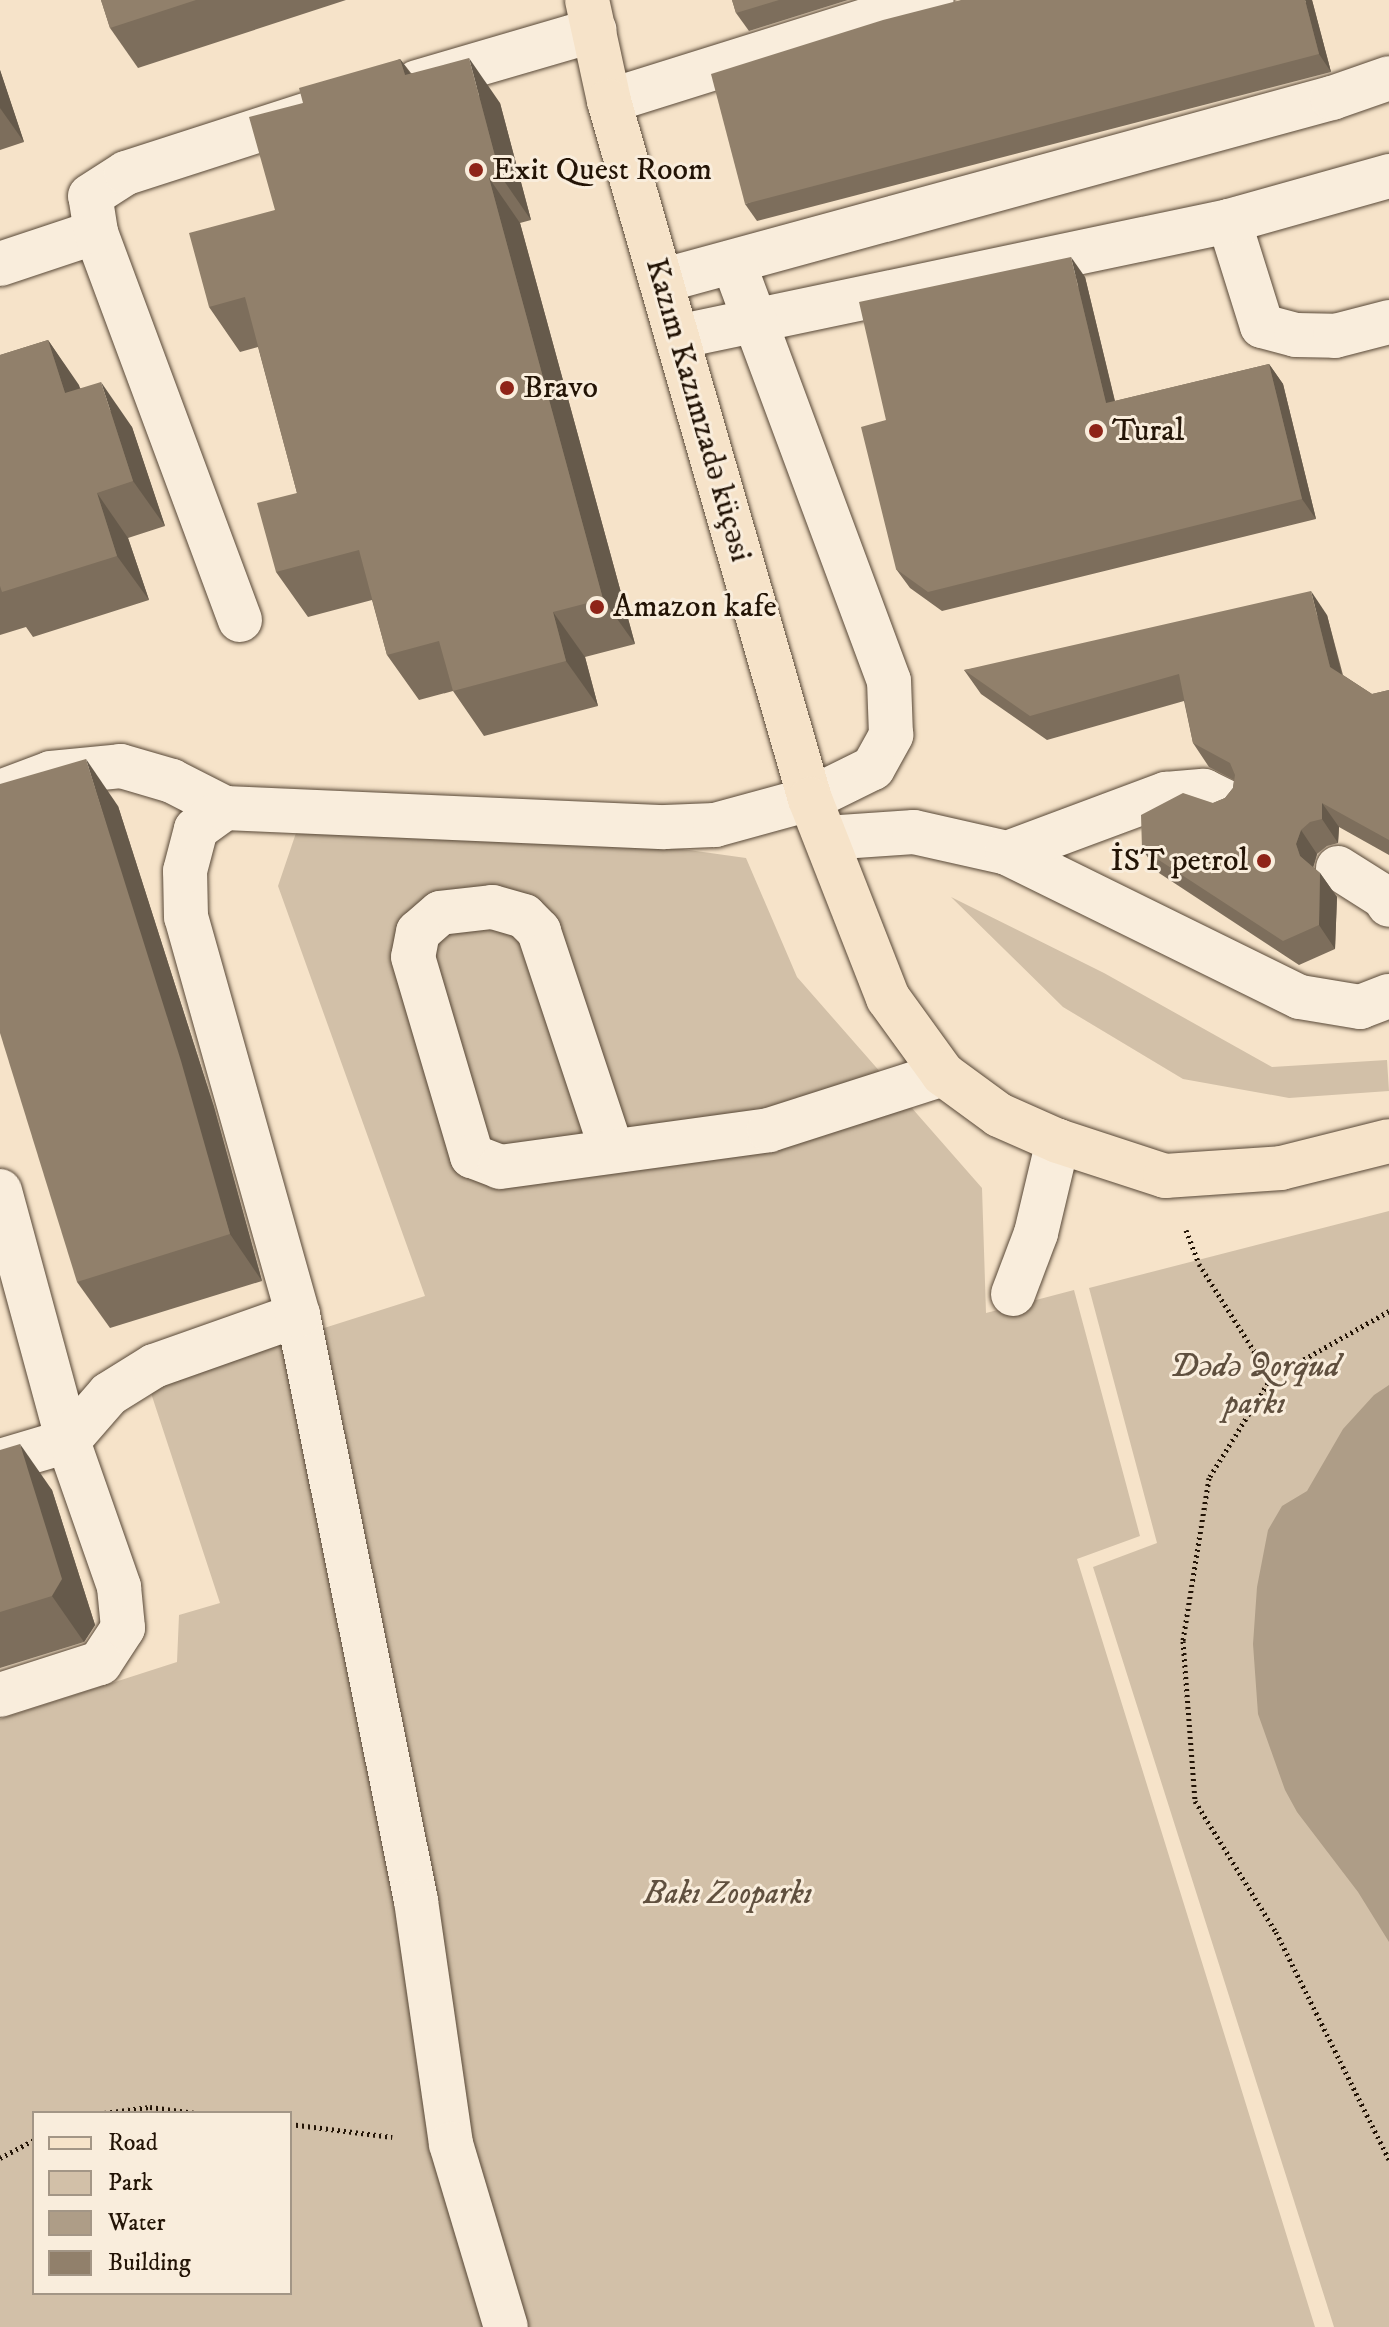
<!DOCTYPE html>
<meta charset="utf-8">
<style>
body{margin:0}
#map{position:relative;width:1389px;height:2327px;overflow:hidden;background:#f6e3c9;font-family:"IM FELL DW Pica",serif}
div>[style]{position:absolute}
[style*='--x']{left:calc(var(--x)*1px);top:calc(var(--y)*1px);width:calc(var(--w)*1px);rotate:calc(var(--a)*1deg)}
.green>*{inset:0;background:#d2c0a8}
.water>*{inset:0;background:#ae9d87}
.path>*{height:5px;margin-top:-2.5px;transform-origin:0;background:repeating-linear-gradient(90deg,#231406 0 2px,transparent 0 6px)}
.roads{filter:drop-shadow(0 0 2px #584837) drop-shadow(0 0 2px #584837)}
.minor>*{height:44px;margin:-22px;padding:0 22px;transform-origin:22px;border-radius:22px;background:#f9eddc}
.major>*{height:44px;margin:-22px;padding:0 22px;transform-origin:22px;border-radius:22px;background:#f6e3c9}
.wall>*{inset:0;background:#7d6e5c}
.shaded-wall>*{inset:0;background:#665a4b}
.building>*{inset:0;background:#91806b}
.dots>*{width:22px;height:22px;translate:-50% -50%;box-sizing:border-box;border:4px solid #f9eddc;border-radius:50%}
span{translate:-50% -50%;white-space:nowrap;text-align:center;line-height:1.15;-webkit-text-stroke:6px #f9eddc;paint-order:stroke}
.poi-label{font-size:32px;color:#231406}
.left{translate:0 -50%;text-align:left}
.right{translate:-100% -50%;text-align:right}
.street-label{font-size:32px;color:#231406}
.park-label{font-size:32px;color:#60503f;font-style:italic}
.legend{position:absolute;left:32px;top:2111px;width:260px;height:184px;box-sizing:border-box;background:#f9eddc;border:2px solid #a39686;margin:0;padding:10px 14px;list-style:none;font-size:24px;color:#231406}
.legend li{display:flex;align-items:center;gap:16px;height:40px}
.legend b{width:40px;border:2px solid #a39686}
</style>
<div id="map">
<div class="green">
<div style="clip-path:polygon(evenodd,396px 809px,746px 858px,797px 977px,982px 1188px,986px 1313px,1074px 1290px,1140px 1536px,1077px 1559px,1315px 2327px,0 2327px,0 1719px,177px 1662px,179px 1615px,220px 1603px,148px 1384px,425px 1296px,278px 886px,298px 827px,396px 809px,34px 2113px,290px 2113px,290px 2293px,34px 2293px,34px 2113px)"></div>
<div style="clip-path:polygon(951px 897px,1104px 973px,1272px 1067px,1387px 1060px,1389px 1091px,1289px 1098px,1183px 1079px,1063px 1007px)"></div>
<div style="clip-path:polygon(1389px 1211px,1389px 2327px,1334px 2327px,1093px 1567px,1157px 1543px,1089px 1288px)"></div>
</div>
<div class="water">
<div style="clip-path:polygon(1389px 1385px,1389px 1942px,1358px 1892px,1297px 1812px,1285px 1790px,1258px 1714px,1253px 1644px,1257px 1587px,1268px 1530px,1282px 1506px,1307px 1491px,1343px 1429px,1374px 1395px)"></div>
</div>
<div class="path">
<div style="--x:1186;--y:1230;--w:36;--a:69"></div>
<div style="--x:1199;--y:1264;--w:135;--a:57.7"></div>
<div style="--x:1389;--y:1311;--w:136;--a:150.4"></div>
<div style="--x:1271;--y:1378;--w:118;--a:121.8"></div>
<div style="--x:1209;--y:1478;--w:165;--a:99.1"></div>
<div style="--x:1183;--y:1641;--w:160;--a:85.7"></div>
<div style="--x:1195;--y:1801;--w:154;--a:58.3"></div>
<div style="--x:1276;--y:1932;--w:254;--a:63.6"></div>
<div style="--x:104;--y:2113;--w:46;--a:-7.4"></div>
<div style="--x:150;--y:2107;--w:46;--a:7.4"></div>
<div style="--x:290;--y:2124;--w:103;--a:7.3"></div>
<div style="--x:0;--y:2158;--w:38;--a:-28"></div>
</div>
<div class="roads">
<div class="minor">
<div style="--x:417;--y:82;--w:185;--a:-16.3"></div>
<div style="--x:609;--y:101;--w:338;--a:-17.4"></div>
<div style="--x:1229;--y:221;--w:110;--a:72.6"></div>
<div style="--x:1262;--y:326;--w:35;--a:15"></div>
<div style="--x:1296;--y:335;--w:39;--a:1"></div>
<div style="--x:1335;--y:336;--w:56;--a:-14.5"></div>
<div style="--x:0;--y:264;--w:101;--a:-18.4"></div>
<div style="--x:661;--y:281;--w:696;--a:-15.26"></div>
<div style="--x:1332;--y:98;--w:60;--a:-19.3"></div>
<div style="--x:677;--y:337;--w:564;--a:-11.87"></div>
<div style="--x:1229;--y:221;--w:166;--a:-15.7"></div>
<div style="--x:240;--y:620;--w:414;--a:-110.4"></div>
<div style="--x:96;--y:232;--w:36;--a:-99"></div>
<div style="--x:90;--y:196;--w:43;--a:-32.6"></div>
<div style="--x:126;--y:173;--w:192;--a:-17.9"></div>
<div style="--x:0;--y:792;--w:54;--a:-20.4"></div>
<div style="--x:51;--y:773;--w:70;--a:-5.7"></div>
<div style="--x:121;--y:766;--w:53;--a:16.4"></div>
<div style="--x:172;--y:781;--w:59;--a:27"></div>
<div style="--x:826;--y:838;--w:88;--a:-3.9"></div>
<div style="--x:914;--y:832;--w:95;--a:12.7"></div>
<div style="--x:1007;--y:853;--w:326;--a:26.2"></div>
<div style="--x:1300;--y:997;--w:61;--a:9.5"></div>
<div style="--x:1360;--y:1007;--w:31;--a:-21"></div>
<div style="--x:1007;--y:853;--w:170;--a:-20.4"></div>
<div style="--x:1166;--y:794;--w:38;--a:-5"></div>
<div style="--x:1204;--y:791;--w:25;--a:26"></div>
<div style="--x:1338;--y:868;--w:54;--a:32.2"></div>
<div style="--x:1384;--y:897;--w:9;--a:58"></div>
<div style="--x:612;--y:1151;--w:232;--a:-108.4"></div>
<div style="--x:539;--y:931;--w:21;--a:-135"></div>
<div style="--x:524;--y:916;--w:33;--a:-164"></div>
<div style="--x:492;--y:907;--w:52;--a:173.4"></div>
<div style="--x:440;--y:913;--w:29;--a:139"></div>
<div style="--x:418;--y:932;--w:25;--a:101"></div>
<div style="--x:413;--y:957;--w:208;--a:73.5"></div>
<div style="--x:472;--y:1156;--w:30;--a:21"></div>
<div style="--x:500;--y:1167;--w:272;--a:-7.8"></div>
<div style="--x:769;--y:1130;--w:183;--a:-17.8"></div>
<div style="--x:0;--y:1191;--w:259;--a:74.8"></div>
<div style="--x:68;--y:1441;--w:155;--a:70.7"></div>
<div style="--x:119;--y:1587;--w:41;--a:84.4"></div>
<div style="--x:123;--y:1628;--w:42;--a:123.3"></div>
<div style="--x:100;--y:1663;--w:105;--a:162.3"></div>
<div style="--x:1013;--y:1294;--w:65;--a:-69.3"></div>
<div style="--x:1036;--y:1233;--w:95;--a:-76.6"></div>
<div style="--x:298;--y:1315;--w:598;--a:78.61"></div>
<div style="--x:416;--y:1901;--w:246;--a:81.8"></div>
<div style="--x:451;--y:2144;--w:191;--a:73.3"></div>
<div style="--x:0;--y:1461;--w:71;--a:-16.4"></div>
<div style="--x:68;--y:1441;--w:62;--a:-48.9"></div>
<div style="--x:109;--y:1394;--w:53;--a:-31.9"></div>
<div style="--x:154;--y:1366;--w:153;--a:-19.5"></div>
<div style="--x:298;--y:1315;--w:413;--a:-105.7"></div>
<div style="--x:186;--y:917;--w:46;--a:-91.2"></div>
<div style="--x:185;--y:871;--w:43;--a:-75.3"></div>
<div style="--x:196;--y:829;--w:36;--a:-36"></div>
<div style="--x:225;--y:808;--w:440;--a:2.5"></div>
<div style="--x:665;--y:827;--w:50;--a:-2.3"></div>
<div style="--x:715;--y:825;--w:98;--a:-15.3"></div>
<div style="--x:810;--y:799;--w:70;--a:-26.2"></div>
<div style="--x:873;--y:768;--w:38;--a:-61"></div>
<div style="--x:891;--y:735;--w:54;--a:-92.1"></div>
<div style="--x:889;--y:681;--w:447;--a:-110.4"></div>
</div>
<div class="major">
<div style="--x:587;--y:0;--w:103;--a:77.7"></div>
<div style="--x:609;--y:101;--w:726;--a:73.94"></div>
<div style="--x:810;--y:799;--w:214;--a:68.6"></div>
<div style="--x:888;--y:998;--w:94;--a:54.1"></div>
<div style="--x:943;--y:1074;--w:69;--a:36.2"></div>
<div style="--x:999;--y:1115;--w:64;--a:23.8"></div>
<div style="--x:1058;--y:1141;--w:113;--a:18.1"></div>
<div style="--x:1165;--y:1176;--w:116;--a:-3.9"></div>
<div style="--x:1281;--y:1168;--w:111;--a:-14"></div>
</div>
</div>
<div class="wall">
<div style="clip-path:polygon(101px 0,346px 0,138px 68px,110px 28px)"></div>
<div style="clip-path:polygon(732px 0,848px 0,749px 31px,736px 13px)"></div>
<div style="clip-path:polygon(1312px 0,1331px 72px,757px 221px,745px 204px)"></div>
<div style="clip-path:polygon(400px 59px,411px 73px,500px 103px,531px 220px,520px 223px,635px 644px,585px 657px,598px 706px,484px 736px,453px 691px,419px 700px,387px 655px,372px 600px,308px 617px,276px 572px,297px 493px,258px 347px,240px 352px,209px 307px,275px 210px,303px 103px)"></div>
<div style="clip-path:polygon(0 70px,24px 142px,0 150px)"></div>
<div style="clip-path:polygon(1085px 277px,1115px 401px,1269px 364px,1283px 384px,1316px 519px,942px 611px,910px 588px,896px 569px)"></div>
<div style="clip-path:polygon(48px 340px,80px 388px,132px 427px,165px 526px,128px 538px,149px 600px,33px 637px,26px 627px,0 635px,0 355px)"></div>
<div style="clip-path:polygon(1327px 615px,1343px 675px,1372px 694px,1389px 690px,1389px 855px,1339px 827px,1338px 843px,1327px 846px,1317px 854px,1313px 867px,1320px 873px,1337px 897px,1335px 949px,1299px 965px,1159px 873px,1142px 849px,1213px 803px,1225px 798px,1233px 788px,1234px 780px,1209px 767px,1193px 743px,1184px 701px,1047px 740px,981px 694px,964px 670px)"></div>
<div style="clip-path:polygon(118px 806px,214px 1107px,262px 1281px,110px 1328px,77px 1282px)"></div>
<div style="clip-path:polygon(0 1450px,52px 1490px,95px 1625px,84px 1642px,0 1668px)"></div>
</div>
<div class="shaded-wall">
<div style="clip-path:polygon(1305px 0,1312px 0,1331px 72px,1319px 54px)"></div>
<div style="clip-path:polygon(469px 58px,500px 103px,531px 220px,500px 175px)"></div>
<div style="clip-path:polygon(400px 59px,432px 104px,405px 75px)"></div>
<div style="clip-path:polygon(0 70px,24px 142px,0 108px)"></div>
<div style="clip-path:polygon(489px 178px,520px 223px,635px 644px,603px 599px)"></div>
<div style="clip-path:polygon(1071px 257px,1085px 277px,1120px 423px,1106px 403px)"></div>
<div style="clip-path:polygon(48px 340px,79px 385px,96px 438px,65px 393px)"></div>
<div style="clip-path:polygon(1269px 364px,1283px 384px,1316px 519px,1302px 499px)"></div>
<div style="clip-path:polygon(101px 382px,132px 427px,165px 526px,133px 481px)"></div>
<div style="clip-path:polygon(97px 493px,128px 538px,149px 600px,117px 556px)"></div>
<div style="clip-path:polygon(1311px 591px,1327px 615px,1346px 691px,1330px 667px)"></div>
<div style="clip-path:polygon(553px 612px,585px 657px,598px 706px,566px 661px)"></div>
<div style="clip-path:polygon(86px 759px,118px 806px,214px 1107px,262px 1281px,230px 1234px)"></div>
<div style="clip-path:polygon(1322px 803px,1339px 827px,1338px 843px,1322px 819px)"></div>
<div style="clip-path:polygon(1301px 830px,1317px 854px,1313px 868px,1300px 856px,1296px 844px)"></div>
<div style="clip-path:polygon(1320px 873px,1337px 897px,1335px 949px,1319px 925px)"></div>
<div style="clip-path:polygon(20px 1444px,52px 1490px,95px 1625px,84px 1642px,52px 1596px)"></div>
</div>
<div class="building">
<div style="clip-path:polygon(101px 0,196px 0,110px 28px)"></div>
<div style="clip-path:polygon(732px 0,779px 0,736px 13px)"></div>
<div style="clip-path:polygon(961px 0,1305px 0,1319px 54px,745px 204px,711px 74px,883px 20px)"></div>
<div style="clip-path:polygon(469px 58px,500px 175px,489px 178px,603px 599px,553px 612px,566px 661px,453px 691px,439px 641px,387px 655px,359px 550px,276px 572px,257px 503px,297px 493px,245px 297px,209px 307px,189px 233px,275px 210px,249px 117px,303px 103px,299px 88px,400px 59px,405px 75px)"></div>
<div style="clip-path:polygon(1071px 257px,1106px 403px,1269px 364px,1302px 499px,928px 592px,896px 569px,861px 427px,886px 420px,859px 302px)"></div>
<div style="clip-path:polygon(48px 340px,65px 393px,101px 382px,133px 481px,97px 493px,117px 556px,2px 592px,0 586px,0 355px)"></div>
<div style="clip-path:polygon(1311px 591px,1330px 667px,1372px 694px,1389px 690px,1389px 840px,1322px 803px,1322px 819px,1310px 822px,1301px 830px,1296px 844px,1300px 856px,1320px 873px,1319px 925px,1283px 941px,1142px 849px,1141px 815px,1183px 793px,1213px 803px,1225px 798px,1233px 788px,1235px 775px,1230px 763px,1193px 743px,1179px 674px,1030px 716px,964px 670px)"></div>
<div style="clip-path:polygon(86px 759px,181px 1061px,230px 1234px,77px 1282px,0 1033px,0 784px)"></div>
<div style="clip-path:polygon(20px 1444px,62px 1579px,52px 1596px,0 1612px,0 1450px)"></div>
</div>
<div class="dots">
<div style="left:476px;top:170px;background:#8f2418"></div>
<div style="left:507px;top:388px;background:#8f2418"></div>
<div style="left:1096px;top:431px;background:#8f2418"></div>
<div style="left:597px;top:607px;background:#8f2418"></div>
<div style="left:1264px;top:861px;background:#8f2418"></div>
</div>
<div class="poi-label">
<span class="left" style="left:492px;top:170px">Exit Quest Room</span>
<span class="left" style="left:523px;top:388px">Bravo</span>
<span class="left" style="left:1112px;top:431px">Tural</span>
<span class="left" style="left:613px;top:607px">Amazon kafe</span>
<span class="right" style="left:1248px;top:861px">İST petrol</span>
</div>
<div class="street-label">
<span style="left:698px;top:410px;rotate:74deg">Kazım Kazımzadə küçəsi</span>
</div>
<div class="park-label">
<span style="left:1255px;top:1386px">Dədə Qorqud<br>parkı</span>
<span style="left:728px;top:1894px">Bakı Zooparkı</span>
</div>
<ul class="legend">
<li><b style="height:10px;background:#f6e3c9"></b>Road</li>
<li><b style="height:22px;background:#d2c0a8"></b>Park</li>
<li><b style="height:22px;background:#ae9d87"></b>Water</li>
<li><b style="height:22px;background:#91806b"></b>Building</li>
</ul>
</div>
